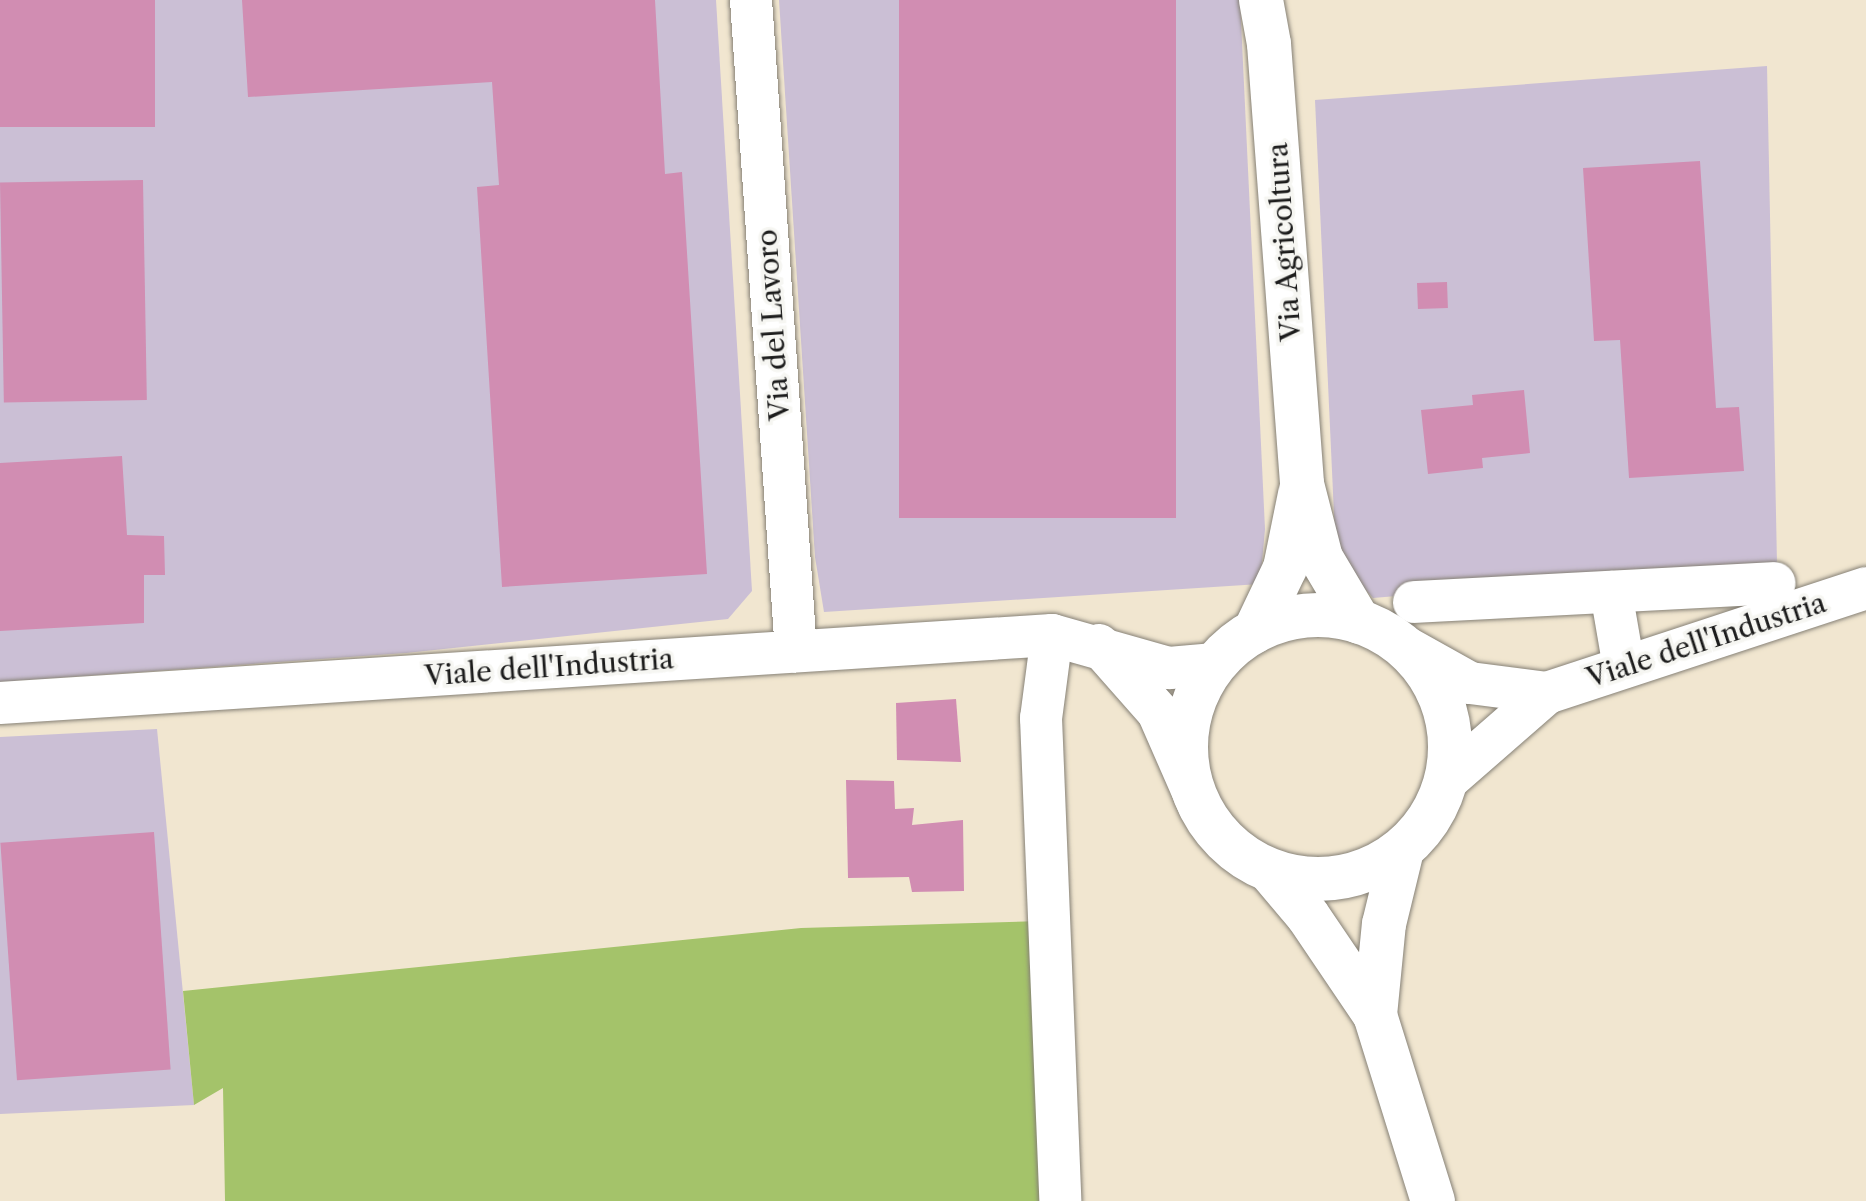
<!DOCTYPE html>
<style>
body{margin:0}
#map{position:relative;width:1866px;height:1201px;overflow:hidden;background:#f1e6d0;font-family:"Libre Caslon Text",serif}
div>[style]{position:absolute}
[style*='--x']{left:calc(var(--x)*1px);top:calc(var(--y)*1px);width:calc(var(--w)*1px);rotate:calc(var(--a)*1deg)}
.industrial>*{inset:0;background:#cbbfd5}
.green>*{inset:0;background:#a4c36a}
.building>*{inset:0;background:#d18db2;transform-origin:0 0}
.roads{filter:drop-shadow(0 0 2px #868176) drop-shadow(0 0 2px #868176)}
.minor>*{height:42px;margin:-21px;padding:0 21px;transform-origin:21px;border-radius:21px;background:#fff}
.major>*{height:44px;margin:-22px;padding:0 22px;transform-origin:22px;border-radius:22px;background:#fff}
.major>.ring{margin:-22px;padding:0;box-sizing:content-box;background:none;border:44px solid #fff;border-radius:50%}
span{translate:-50% -50%;white-space:nowrap;text-align:center;line-height:1.15;-webkit-text-stroke:7px #f6f6f2;paint-order:stroke}
.street-label{font-size:28px;color:#1c1c1c}
</style>
<div id="map">
<div class="industrial">
<div style="clip-path:polygon(0 0,716px 0,752px 591px,728px 619px,406px 653px,0 682px)"></div>
<div style="clip-path:polygon(779px 0,1240px 0,1265px 529px,1260px 584px,824px 612px,815px 557px)"></div>
<div style="clip-path:polygon(1767px 66px,1777px 564px,1373px 598px,1336px 558px,1315px 100px)"></div>
<div style="clip-path:polygon(157px 729px,194px 1105px,0 1114px,0 737px)"></div>
</div>
<div class="green">
<div style="clip-path:polygon(1043px 921px,1043px 1201px,225px 1201px,223px 1088px,194px 1105px,183px 991px,801px 928px)"></div>
</div>
<div class="building">
<div style="left:0;top:0;width:155px;height:127px"></div>
<div style="clip-path:polygon(242px 0,655px 0,665px 174px,682px 172px,707px 574px,502px 587px,477px 187px,499px 185px,492px 82px,248px 97px)"></div>
<div style="left:899px;top:0;width:277px;height:518px"></div>
<div style="clip-path:polygon(1700px 161px,1716px 408px,1739px 407px,1744px 471px,1629px 478px,1620px 340px,1594px 341px,1583px 168px)"></div>
<div style="left:143px;top:180px;width:220px;height:143px;rotate:89deg"></div>
<div style="left:1447px;top:282px;width:26px;height:30px;rotate:88deg"></div>
<div style="clip-path:polygon(1524px 390px,1530px 453px,1482px 458px,1483px 468px,1428px 474px,1421px 410px,1473px 405px,1472px 395px)"></div>
<div style="clip-path:polygon(122px 456px,127px 535px,164px 536px,165px 575px,144px 575px,144px 623px,0 631px,0 463px)"></div>
<div style="clip-path:polygon(956px 699px,961px 762px,897px 760px,896px 703px)"></div>
<div style="clip-path:polygon(846px 780px,894px 781px,895px 809px,914px 808px,912px 825px,963px 820px,964px 891px,912px 892px,909px 877px,848px 878px)"></div>
<div style="left:154px;top:832px;width:238px;height:154px;rotate:86deg"></div>
</div>
<div class="roads">
<div class="minor">
<div style="--x:751;--y:0;--w:653;--a:86.05"></div>
<div style="--x:1611;--y:592;--w:76;--a:80.2"></div>
<div style="--x:1414;--y:602;--w:361;--a:-3"></div>
<div style="--x:1052;--y:635;--w:84;--a:97.5"></div>
<div style="--x:1041;--y:718;--w:483;--a:87.7"></div>
<div style="--x:1099;--y:645;--w:89;--a:48.6"></div>
<div style="--x:1158;--y:712;--w:103;--a:66.4"></div>
<div style="--x:1402;--y:645;--w:78;--a:29.2"></div>
<div style="--x:1470;--y:683;--w:78;--a:7.4"></div>
<div style="--x:0;--y:703;--w:1054;--a:-3.7"></div>
<div style="--x:1052;--y:635;--w:122;--a:15.8"></div>
<div style="--x:1169;--y:668;--w:46;--a:-5"></div>
<div style="--x:1445;--y:782;--w:135;--a:-41.1"></div>
<div style="--x:1547;--y:693;--w:336;--a:-18.2"></div>
</div>
<div class="major">
<div style="--x:1261;--y:0;--w:45;--a:79.7"></div>
<div style="--x:1269;--y:44;--w:441;--a:85.7"></div>
<div style="--x:1302;--y:484;--w:76;--a:75.6"></div>
<div style="--x:1321;--y:558;--w:74;--a:59.3"></div>
<div class="ring" style="left:1186px;top:615px;width:220px;height:220px"></div>
<div style="--x:1255;--y:631;--w:70;--a:-64.5"></div>
<div style="--x:1285;--y:568;--w:76;--a:-78.5"></div>
<div style="--x:1271;--y:872;--w:57;--a:49.9"></div>
<div style="--x:1308;--y:916;--w:120;--a:55.9"></div>
<div style="--x:1375;--y:1015;--w:195;--a:72.7"></div>
<div style="--x:1375;--y:1015;--w:91;--a:-84.4"></div>
<div style="--x:1384;--y:924;--w:76;--a:-76.3"></div>
</div>
</div>
<div class="street-label">
<span style="left:1284px;top:242px;rotate:-94deg">Via Agricoltura</span>
<span style="left:773px;top:325px;rotate:-94deg">Via del Lavoro</span>
<span style="left:1706px;top:640px;rotate:-18deg">Viale dell'Industria</span>
<span style="left:549px;top:667px;rotate:-4deg">Viale dell'Industria</span>
</div>
</div>
